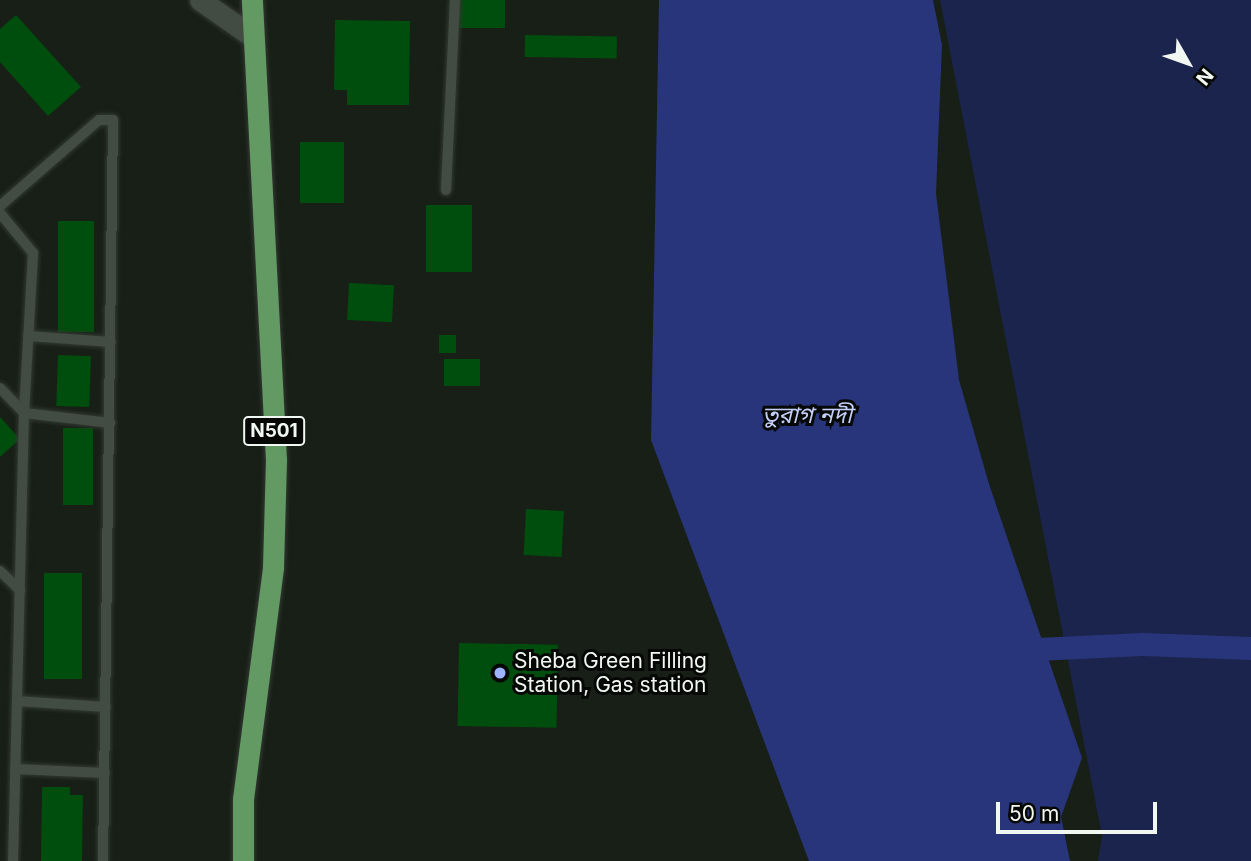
<!DOCTYPE html>
<meta charset="utf-8">
<style>
body{margin:0}
#map{position:relative;width:1251px;height:861px;overflow:hidden;background:#171f16;font-family:Inter,"Noto Sans Bengali",sans-serif}
div>[style]{position:absolute}
[style*='--x']{left:calc(var(--x)*1px);top:calc(var(--y)*1px);width:calc(var(--w)*1px);rotate:calc(var(--a)*1deg)}
.green>*{inset:0;background:#1b244c}
.water>*{inset:0;background:#29357a}
.canal>*{height:23px;margin:-11.5px;padding:0 11.5px;transform-origin:11.5px;border-radius:11.5px;background:#29357a}
.building>*{inset:0;background:#004e0d;transform-origin:0 0}
.roads{filter:drop-shadow(0 0 2px #333933) drop-shadow(0 0 2px #333933)}
.service>*{height:10px;margin:-5px;padding:0 5px;transform-origin:5px;border-radius:5px;background:#434c43}
.secondary>*{height:21px;margin:-10.5px;padding:0 10.5px;transform-origin:10.5px;border-radius:10.5px;background:#434c43}
.trunk>*{height:21px;margin:-10.5px;padding:0 10.5px;transform-origin:10.5px;border-radius:10.5px;background:#639a64}
.dots>*{width:19px;height:19px;translate:-50% -50%;box-sizing:border-box;border:4px solid #050805;border-radius:50%}
span{translate:-50% -50%;white-space:nowrap;text-align:center;line-height:1.15;-webkit-text-stroke:6px #050805;paint-order:stroke}
.shield-label span{padding:2px 5px;background:#050805;border:2px solid;border-radius:5px;-webkit-text-stroke-width:0}
.shield-label{font-size:19px;color:#f1f7f1;font-weight:700}
.poi-label{font-size:21px;color:#f1f7f1}
.left{translate:0 -50%;text-align:left}
.water-label{font-size:23px;color:#c2cff8;font-style:italic}
.north{position:absolute;left:1153px;top:28px;width:70px;height:70px;-webkit-text-stroke:5px #050805;paint-order:stroke;rotate:130deg;font-size:19px;font-weight:700;line-height:28px;text-align:center;color:#f1f7f1}
.north::after{content:'';display:block;margin:auto;width:24px;height:32px;background:#f1f7f1;clip-path:polygon(50% 0,100% 100%,50% 72%,0 100%)}
.scale{position:absolute;left:996px;top:802px;width:161px;height:32px;box-sizing:border-box;border:4px solid #f1f7f1;border-top:0;padding-left:9px;font-size:21px;line-height:24px;white-space:nowrap;color:#f1f7f1;-webkit-text-stroke:5px #050805;paint-order:stroke}
</style>
<div id="map">
<div class="green">
<div style="clip-path:polygon(940px 0,1251px 0,1251px 861px,1098px 861px,1102px 836px)"></div>
</div>
<div class="water">
<div style="clip-path:polygon(659px 0,933px 0,942px 45px,936px 193px,959px 380px,989px 484px,1082px 758px,1061px 817px,1070px 861px,809px 861px,651px 440px)"></div>
</div>
<div class="canal">
<div style="--x:1015;--y:650;--w:127;--a:-2.7"></div>
<div style="--x:1142;--y:644;--w:109;--a:2.1"></div>
</div>
<div class="building">
<div style="left:459px;top:0;width:46px;height:28px"></div>
<div style="clip-path:polygon(16px 15px,81px 87px,48px 116px,0 62px,0 29px)"></div>
<div style="clip-path:polygon(335px 20px,410px 21px,409px 105px,347px 105px,347px 90px,334px 90px)"></div>
<div style="left:525px;top:35px;width:92px;height:22px;rotate:1deg"></div>
<div style="left:300px;top:142px;width:44px;height:61px"></div>
<div style="left:426px;top:205px;width:46px;height:67px"></div>
<div style="left:58px;top:221px;width:36px;height:111px"></div>
<div style="left:349px;top:283px;width:45px;height:37px;rotate:3deg"></div>
<div style="left:439px;top:335px;width:17px;height:18px"></div>
<div style="left:58px;top:355px;width:33px;height:51px;rotate:2deg"></div>
<div style="left:444px;top:359px;width:36px;height:27px"></div>
<div style="clip-path:polygon(0 417px,20px 439px,0 457px)"></div>
<div style="left:63px;top:428px;width:30px;height:77px"></div>
<div style="left:526px;top:509px;width:38px;height:46px;rotate:3deg"></div>
<div style="left:44px;top:573px;width:38px;height:106px"></div>
<div style="left:459px;top:643px;width:99px;height:83px;rotate:1deg"></div>
<div style="clip-path:polygon(42px 787px,70px 787px,70px 795px,83px 795px,82px 861px,41px 861px)"></div>
</div>
<div class="roads">
<div class="service">
<div style="--x:446;--y:190;--w:190;--a:-87.3"></div>
<div style="--x:0;--y:206;--w:131;--a:-41"></div>
<div style="--x:99;--y:120;--w:14;--a:0"></div>
<div style="--x:113;--y:120;--w:741;--a:90.77"></div>
<div style="--x:0;--y:213;--w:52;--a:50.5"></div>
<div style="--x:33;--y:253;--w:160;--a:93.2"></div>
<div style="--x:24;--y:413;--w:87;--a:6.6"></div>
<div style="--x:28;--y:336;--w:83;--a:4.1"></div>
<div style="--x:0;--y:388;--w:35;--a:46"></div>
<div style="--x:24;--y:413;--w:448;--a:91.4"></div>
<div style="--x:0;--y:571;--w:28;--a:44"></div>
<div style="--x:17;--y:701;--w:89;--a:3.9"></div>
<div style="--x:15;--y:769;--w:90;--a:2.5"></div>
</div>
<div class="secondary">
<div style="--x:200;--y:0;--w:65;--a:34.9"></div>
</div>
<div class="trunk">
<div style="--x:243;--y:861;--w:62;--a:-90"></div>
<div style="--x:243;--y:799;--w:234;--a:-82.6"></div>
<div style="--x:273;--y:567;--w:107;--a:-88.4"></div>
<div style="--x:276;--y:460;--w:461;--a:-93"></div>
</div>
</div>
<div class="dots">
<div style="left:500px;top:673px;background:#9eb3fd"></div>
</div>
<div class="shield-label">
<span style="left:274px;top:431px">N501</span>
</div>
<div class="poi-label">
<span class="left" style="left:514px;top:673px">Sheba Green Filling<br>Station, Gas station</span>
</div>
<div class="water-label">
<span style="left:807px;top:415px">তুরাগ নদী</span>
</div>
<div class="north">N</div>
<div class="scale">50 m</div>
</div>
